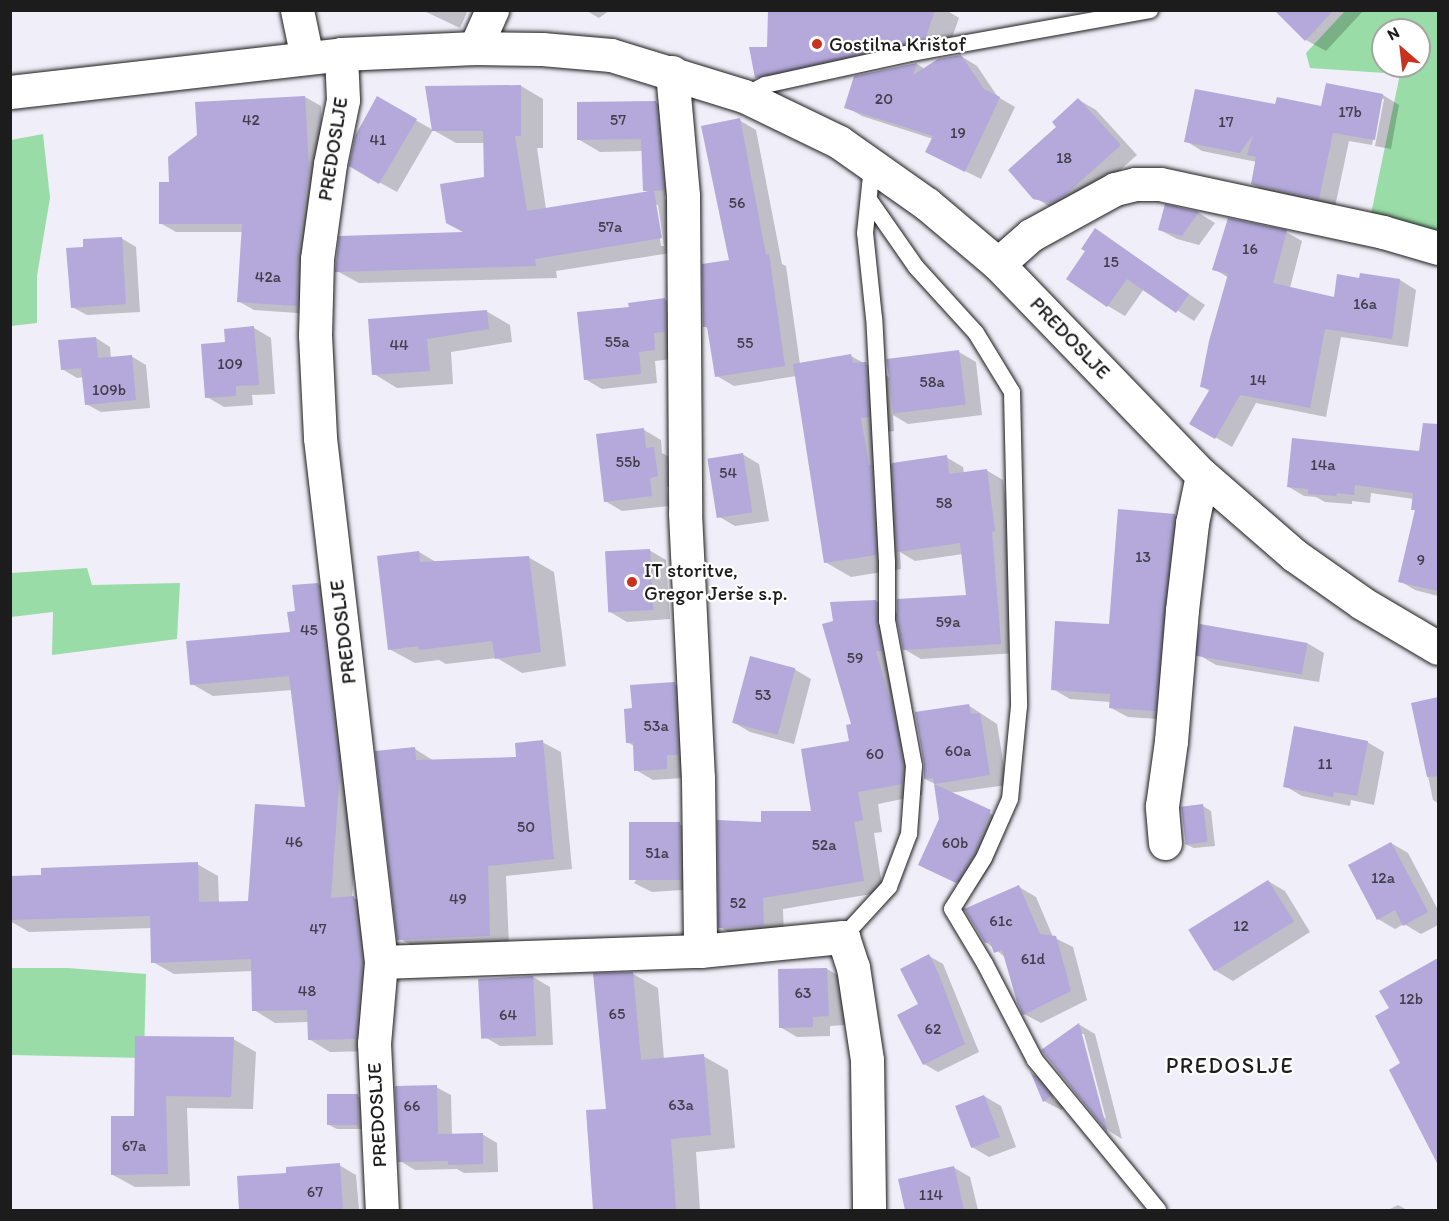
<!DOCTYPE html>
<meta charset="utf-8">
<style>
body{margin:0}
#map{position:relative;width:1449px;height:1221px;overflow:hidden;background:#f0eef8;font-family:Itim,sans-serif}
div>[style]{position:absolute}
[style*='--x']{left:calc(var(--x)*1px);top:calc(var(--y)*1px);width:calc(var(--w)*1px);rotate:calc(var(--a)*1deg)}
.green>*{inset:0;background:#99dca7}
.shadow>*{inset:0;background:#0003}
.building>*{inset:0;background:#b4a9da;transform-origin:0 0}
.roads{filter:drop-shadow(0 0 2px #1c1c1c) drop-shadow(0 0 2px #1c1c1c)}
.lane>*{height:16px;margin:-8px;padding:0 8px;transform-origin:8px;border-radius:8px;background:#fff}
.street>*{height:33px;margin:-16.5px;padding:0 16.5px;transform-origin:16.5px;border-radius:16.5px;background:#fff}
.secondary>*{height:33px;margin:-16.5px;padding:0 16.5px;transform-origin:16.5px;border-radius:16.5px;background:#fff}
.dots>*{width:16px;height:16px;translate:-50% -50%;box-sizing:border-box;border:3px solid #fff;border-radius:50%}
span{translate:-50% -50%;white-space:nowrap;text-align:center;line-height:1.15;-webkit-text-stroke:4.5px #fff;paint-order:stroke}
.number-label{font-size:16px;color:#423f4c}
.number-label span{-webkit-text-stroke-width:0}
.poi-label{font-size:20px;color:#1c1c1c}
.left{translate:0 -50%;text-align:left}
.street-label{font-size:20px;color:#1c1c1c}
.quarter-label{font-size:22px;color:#1c1c1c;letter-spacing:1.5px}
.frame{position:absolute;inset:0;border:12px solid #1c1c1c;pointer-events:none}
.north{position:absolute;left:1371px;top:18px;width:60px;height:60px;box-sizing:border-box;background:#fff;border:2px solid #a4a4a4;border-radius:50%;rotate:332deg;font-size:16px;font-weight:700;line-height:24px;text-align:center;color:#1c1c1c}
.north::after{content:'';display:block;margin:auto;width:21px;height:27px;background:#c8321e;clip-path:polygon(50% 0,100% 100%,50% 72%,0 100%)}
</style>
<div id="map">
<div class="green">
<div style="clip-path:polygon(evenodd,1345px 11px,1438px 11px,1438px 229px,1426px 233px,1370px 219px,1400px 74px,1310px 68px,1306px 53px,1345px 11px,1383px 30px,1419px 30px,1419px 66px,1383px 66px,1383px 30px)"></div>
<div style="clip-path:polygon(43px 134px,50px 198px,37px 276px,37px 323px,11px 326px,11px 140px)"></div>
<div style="clip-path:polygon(87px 568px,92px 585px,180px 583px,177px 639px,52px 655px,53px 612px,11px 617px,11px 573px)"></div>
<div style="clip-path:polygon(11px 968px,68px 968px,146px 974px,144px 1058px,11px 1055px)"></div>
</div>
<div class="shadow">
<div style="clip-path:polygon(422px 10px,468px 10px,460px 28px)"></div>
<div style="clip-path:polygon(585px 10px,610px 10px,599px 18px)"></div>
<div style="clip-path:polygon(770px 10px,946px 10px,959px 18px,947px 52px,778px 90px,757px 77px,769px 48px)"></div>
<div style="clip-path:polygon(1277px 10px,1364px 10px,1326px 51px,1306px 40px)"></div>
<div style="clip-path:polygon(961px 56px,977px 66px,998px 97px,1015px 107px,981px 179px,943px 160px,933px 139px,862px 116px,846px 107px,855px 77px,917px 64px,925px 69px)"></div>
<div style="clip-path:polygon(1327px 85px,1383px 95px,1399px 105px,1391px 149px,1375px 146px,1384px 99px,1381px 99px,1372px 145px,1349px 141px,1335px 207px,1269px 193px,1252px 184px,1257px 162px,1202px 151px,1186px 141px,1276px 106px,1323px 108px)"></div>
<div style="clip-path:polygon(evenodd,521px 86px,543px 99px,543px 148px,537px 148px,546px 209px,649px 193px,645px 190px,643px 151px,600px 152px,578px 139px,655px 102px,677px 115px,677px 203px,665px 195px,665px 199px,676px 205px,683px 251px,556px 271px,557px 278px,359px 283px,337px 271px,469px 234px,486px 178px,484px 143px,456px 143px,433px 130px,397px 192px,350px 166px,378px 99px,433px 130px,521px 86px,655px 205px,658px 205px,664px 246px,661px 246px,655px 205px)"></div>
<div style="clip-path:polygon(305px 97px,321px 106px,325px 178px,312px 314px,254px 310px,238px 301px,243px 232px,176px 232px,160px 223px,170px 184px)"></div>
<div style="clip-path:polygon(1079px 100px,1096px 110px,1137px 155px,1081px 205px,1052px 208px,1034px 197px,1058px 127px)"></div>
<div style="clip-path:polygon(739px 120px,756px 130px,782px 264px,786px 266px,800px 364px,851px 356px,889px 377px,959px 352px,976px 362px,982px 415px,908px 424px,893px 415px,894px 431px,886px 432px,891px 464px,946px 457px,963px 467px,964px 473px,986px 470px,1003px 480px,1011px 540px,1017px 653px,921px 659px,904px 649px,896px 616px,897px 635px,923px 779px,922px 795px,878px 804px,882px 832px,874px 833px,883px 892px,783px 909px,784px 937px,740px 939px,720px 927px,762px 824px,813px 812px,851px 742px,853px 725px,832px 604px,876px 601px,899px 614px,967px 596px,963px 554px,915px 561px,900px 552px,901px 569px,851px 577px,825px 562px,796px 376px,734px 386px,717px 376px,709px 329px,704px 326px,731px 261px)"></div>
<div style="clip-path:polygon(1166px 206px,1199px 213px,1215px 223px,1199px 245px,1177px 239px,1160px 230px)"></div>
<div style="clip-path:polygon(1096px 230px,1205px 305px,1194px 321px,1144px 289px,1125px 316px,1108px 306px,1087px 251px)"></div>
<div style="clip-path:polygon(1286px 232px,1302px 241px,1290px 288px,1335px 299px,1360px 279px,1400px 280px,1416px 290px,1408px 347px,1341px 337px,1326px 417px,1256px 403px,1232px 447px,1191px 423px,1211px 392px,1201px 386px,1229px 278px,1214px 269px)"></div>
<div style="clip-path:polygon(121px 238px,136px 247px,140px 312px,87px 315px,72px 307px,85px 248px)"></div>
<div style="clip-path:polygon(665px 300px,682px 310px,672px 359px,655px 361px,657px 383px,602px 389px,585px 379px,631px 308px)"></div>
<div style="clip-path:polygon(486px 311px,510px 325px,512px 342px,451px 352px,453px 384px,397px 388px,374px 374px,370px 321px)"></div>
<div style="clip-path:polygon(254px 328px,271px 338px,275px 394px,252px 395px,253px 405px,224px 407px,207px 397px,226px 343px)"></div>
<div style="clip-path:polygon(96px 338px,110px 347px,111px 358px,131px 356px,146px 365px,150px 408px,101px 412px,86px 404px,84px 377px,77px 378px,62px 369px)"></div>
<div style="clip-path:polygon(644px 430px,661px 440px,662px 453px,671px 458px,675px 486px,667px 487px,669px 506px,622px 511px,605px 501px)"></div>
<div style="clip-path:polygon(1293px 440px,1438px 456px,1438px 596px,1415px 590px,1400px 581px,1416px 511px,1412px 509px,1414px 499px,1371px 493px,1370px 503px,1352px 501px,1352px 504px,1325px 502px,1316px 497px,1304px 496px,1289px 487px)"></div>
<div style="clip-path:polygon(742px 454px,759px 464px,769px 521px,735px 526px,718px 516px)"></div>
<div style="clip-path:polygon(1174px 515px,1191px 525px,1172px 720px,1128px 717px,1111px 708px,1111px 702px,1070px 699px,1053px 689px,1110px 626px)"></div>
<div style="clip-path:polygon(649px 550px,666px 560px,670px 619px,627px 622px,610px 612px)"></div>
<div style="clip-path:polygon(419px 552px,436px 562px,528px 557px,554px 572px,566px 666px,522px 673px,497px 658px,446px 664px,439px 660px,415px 663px,389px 649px)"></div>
<div style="clip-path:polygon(318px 584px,339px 596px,361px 783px,352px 897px,375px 909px,376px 1051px,330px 1052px,309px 1039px,309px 1022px,275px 1023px,254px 1010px,253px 971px,174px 974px,153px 962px,152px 928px,29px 932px,10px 921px,10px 877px,197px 864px,218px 876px,219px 903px,250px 902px,307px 809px,292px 690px,213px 696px,192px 684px,291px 634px,297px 613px)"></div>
<div style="clip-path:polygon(1307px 643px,1324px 653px,1319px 682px,1216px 665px,1199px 655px)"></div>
<div style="clip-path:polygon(794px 669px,811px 679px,794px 744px,750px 732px,733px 722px)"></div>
<div style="clip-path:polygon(674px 684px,691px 694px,684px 778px,653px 780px,636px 770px,634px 746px,627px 742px,633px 710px)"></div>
<div style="clip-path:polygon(1438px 698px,1438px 803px,1433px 800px,1413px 704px)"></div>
<div style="clip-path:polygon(968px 705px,997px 724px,1007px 785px,949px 793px,1007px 822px,992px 863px,974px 891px,920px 865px,941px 820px,935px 784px,925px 779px)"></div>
<div style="clip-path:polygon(542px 742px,561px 752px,572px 869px,506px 876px,509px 946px,419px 949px,400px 939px,415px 749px,434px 761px,518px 758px)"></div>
<div style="clip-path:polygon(1367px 742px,1384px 752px,1374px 805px,1351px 800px,1350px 806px,1302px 796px,1285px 786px)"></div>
<div style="clip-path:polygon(1203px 806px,1211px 811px,1215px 846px,1194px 848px,1185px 844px)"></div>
<div style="clip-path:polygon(679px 824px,696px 833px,697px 889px,652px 892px,634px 883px)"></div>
<div style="clip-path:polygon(1391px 843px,1408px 853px,1438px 910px,1438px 925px,1421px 934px,1404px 924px,1395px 929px,1378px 919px)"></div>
<div style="clip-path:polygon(1268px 881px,1285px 891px,1310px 932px,1233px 981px,1216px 971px)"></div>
<div style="clip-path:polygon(1019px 887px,1036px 897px,1053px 937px,1073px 947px,1087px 1000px,1041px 1023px,1024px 1014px,1006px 958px,986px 942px)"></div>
<div style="clip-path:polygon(929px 956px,943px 964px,979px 1052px,938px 1072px,924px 1064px,920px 1005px)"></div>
<div style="clip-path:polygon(1434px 962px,1438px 965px,1438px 1142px,1424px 1134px,1402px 1063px,1391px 1009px)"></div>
<div style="clip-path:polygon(827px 969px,844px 979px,846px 1025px,830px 1026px,830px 1036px,797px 1037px,780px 1027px)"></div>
<div style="clip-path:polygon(633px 974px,658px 988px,664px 1059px,703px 1056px,728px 1070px,735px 1148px,696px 1152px,700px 1210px,567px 1210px,594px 1209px,608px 1110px)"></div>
<div style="clip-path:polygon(533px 977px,550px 987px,553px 1045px,500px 1046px,483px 1036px)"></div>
<div style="clip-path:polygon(evenodd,1080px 1025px,1095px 1034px,1122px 1139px,1109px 1131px,1044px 1050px,1080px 1025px,1081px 1034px,1084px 1034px,1106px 1119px,1102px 1115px,1081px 1034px)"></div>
<div style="clip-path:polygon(233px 1039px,256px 1052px,253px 1109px,187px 1108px,190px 1186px,135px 1187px,113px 1175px,135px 1117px)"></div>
<div style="clip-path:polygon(1033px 1074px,1047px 1082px,1054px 1100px,1066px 1107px,1061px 1110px,1044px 1101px)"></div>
<div style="clip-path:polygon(436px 1087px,451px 1095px,452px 1135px,482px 1134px,497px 1143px,498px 1172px,464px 1173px,457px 1169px,415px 1170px,400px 1161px)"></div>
<div style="clip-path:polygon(357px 1096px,365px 1100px,367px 1129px,337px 1129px,329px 1125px)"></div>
<div style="clip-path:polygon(984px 1096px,1001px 1106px,1016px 1147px,989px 1157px,972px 1147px)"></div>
<div style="clip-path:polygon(339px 1165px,356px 1175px,359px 1210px,240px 1210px,238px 1178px,288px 1174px)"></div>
<div style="clip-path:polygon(953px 1167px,970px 1177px,978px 1210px,906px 1210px,899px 1180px)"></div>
<div style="clip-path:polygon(1398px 1205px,1407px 1210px,1388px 1210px)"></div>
</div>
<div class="building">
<div style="clip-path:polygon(768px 10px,935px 10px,925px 40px,755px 78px,749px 47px,767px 47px)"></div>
<div style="clip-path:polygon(1274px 10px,1334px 10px,1305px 41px)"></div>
<div style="clip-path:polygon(961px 55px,984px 89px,1000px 97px,965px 172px,925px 152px,933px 136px,844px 108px,854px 76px,917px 63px,913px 75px,938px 59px)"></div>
<div style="clip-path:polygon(1326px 83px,1383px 94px,1375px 140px,1333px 133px,1319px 199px,1251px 184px,1256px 157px,1247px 155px,1253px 135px,1240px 153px,1184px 142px,1195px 89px,1275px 104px,1277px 97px,1321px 106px)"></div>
<div style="clip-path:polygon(521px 85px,521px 136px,515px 136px,527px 211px,650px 191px,643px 191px,641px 139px,577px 140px,577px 102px,656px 101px,664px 190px,654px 191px,662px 238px,535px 259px,536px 266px,335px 272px,339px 236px,463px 232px,446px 223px,440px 184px,484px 177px,483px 131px,432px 131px,425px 86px)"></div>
<div style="clip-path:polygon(305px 96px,309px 168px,298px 257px,297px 306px,237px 302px,242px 224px,159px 224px,159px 182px,169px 182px,168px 157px,197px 135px,195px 102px)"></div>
<div style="clip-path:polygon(377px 96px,417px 119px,379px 184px,349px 166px,355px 136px)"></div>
<div style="clip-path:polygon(1078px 98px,1121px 145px,1064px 196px,1051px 203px,1033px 199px,1008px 170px,1056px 127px,1052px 122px)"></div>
<div style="clip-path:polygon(740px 118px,766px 255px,769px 254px,785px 366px,715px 377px,707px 327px,703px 327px,702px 264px,729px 260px,701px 126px)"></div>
<div style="clip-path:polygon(1165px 204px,1199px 212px,1182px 236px,1158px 230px)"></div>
<div style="clip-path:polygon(1228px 218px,1287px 230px,1273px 283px,1334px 297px,1337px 274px,1359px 278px,1360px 273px,1400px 279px,1392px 339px,1325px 329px,1310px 408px,1240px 395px,1215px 439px,1189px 424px,1210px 389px,1200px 387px,1209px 341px,1228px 274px,1212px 270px)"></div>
<div style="clip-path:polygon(1095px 228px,1189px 294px,1176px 313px,1127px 279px,1107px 307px,1066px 279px,1085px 251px,1081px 249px)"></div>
<div style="clip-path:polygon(122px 237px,126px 304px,71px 308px,66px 248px,83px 247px,83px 239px)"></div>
<div style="clip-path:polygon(665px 298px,665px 332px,654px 333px,655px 350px,639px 352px,641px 374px,584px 380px,577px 312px,629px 307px,628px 303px)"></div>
<div style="clip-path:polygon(487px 310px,489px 329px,427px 339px,430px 371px,372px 375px,368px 319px)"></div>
<div style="clip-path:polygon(254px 326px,259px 385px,236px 386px,236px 396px,205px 398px,201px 344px,225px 342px,224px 329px)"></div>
<div style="clip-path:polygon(96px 337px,98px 358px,132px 355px,136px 400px,85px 405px,81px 368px,61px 370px,58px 340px)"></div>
<div style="left:959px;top:350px;width:55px;height:73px;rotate:83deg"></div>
<div style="clip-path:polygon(851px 354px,853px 363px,866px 362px,869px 417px,861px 418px,869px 465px,871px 465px,876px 555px,824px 563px,793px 364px)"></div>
<div style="clip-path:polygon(1423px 423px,1438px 424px,1438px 591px,1398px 582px,1415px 510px,1411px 510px,1413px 493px,1355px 485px,1354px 495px,1337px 493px,1336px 496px,1308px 494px,1308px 489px,1287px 487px,1292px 438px,1419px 451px)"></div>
<div style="clip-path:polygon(644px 428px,646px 448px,654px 447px,658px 476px,650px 478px,652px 496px,604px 502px,596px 434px)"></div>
<div style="left:743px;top:453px;width:60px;height:36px;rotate:81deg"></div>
<div style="clip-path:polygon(947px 455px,949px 474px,987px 469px,995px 531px,992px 532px,1001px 644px,903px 650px,897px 620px,897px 599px,966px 595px,960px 543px,897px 552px,892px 463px)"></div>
<div style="clip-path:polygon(1118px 509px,1175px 514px,1155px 711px,1109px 708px,1110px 694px,1051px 690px,1055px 621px,1109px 624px)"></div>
<div style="left:650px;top:549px;width:61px;height:45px;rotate:87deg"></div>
<div style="clip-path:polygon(419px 551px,420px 562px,529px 556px,541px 652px,495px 659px,492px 641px,419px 650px,418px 646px,388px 650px,377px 556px)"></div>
<div style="clip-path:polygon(318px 583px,340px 770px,331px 898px,354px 896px,362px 962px,356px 1039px,308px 1040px,307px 1010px,252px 1011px,251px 959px,151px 963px,150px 916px,10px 920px,10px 876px,41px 875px,41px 868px,198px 862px,199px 902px,248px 901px,255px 804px,305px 807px,289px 676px,190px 685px,186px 641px,290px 632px,287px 612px,295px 611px,292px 585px)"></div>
<div style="clip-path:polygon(876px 600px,877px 623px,882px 651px,876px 651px,894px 715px,903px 767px,902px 784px,858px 792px,863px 820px,854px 822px,864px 881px,763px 898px,764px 926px,718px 928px,717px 820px,761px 822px,761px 811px,811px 811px,801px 749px,849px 741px,846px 725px,851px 724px,822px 624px,833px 621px,830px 602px)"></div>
<div style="left:1200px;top:624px;width:109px;height:32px;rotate:10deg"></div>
<div style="left:750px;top:656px;width:47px;height:69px;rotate:15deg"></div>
<div style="clip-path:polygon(675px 682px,678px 755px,667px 755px,667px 769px,634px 771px,633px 743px,626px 743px,624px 709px,632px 708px,630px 685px)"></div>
<div style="clip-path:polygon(1438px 697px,1438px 776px,1427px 777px,1411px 703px)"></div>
<div style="clip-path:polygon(969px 704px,971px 714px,980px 713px,990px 775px,934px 784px,933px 778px,924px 779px,924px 764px,915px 712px)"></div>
<div style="clip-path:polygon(1294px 726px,1368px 741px,1357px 796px,1334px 792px,1333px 797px,1283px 787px)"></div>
<div style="clip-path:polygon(543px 740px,554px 859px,488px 866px,490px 936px,397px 940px,375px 751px,415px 747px,416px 760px,516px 757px,515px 743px)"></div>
<div style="clip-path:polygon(934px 784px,991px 810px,975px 853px,956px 883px,918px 865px,939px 819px)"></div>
<div style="left:1203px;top:804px;width:38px;height:22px;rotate:83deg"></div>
<div style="left:680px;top:822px;width:58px;height:51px;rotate:90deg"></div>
<div style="clip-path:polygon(1391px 842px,1428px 912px,1403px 926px,1395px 910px,1377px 920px,1348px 865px)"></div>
<div style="left:1268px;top:880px;width:49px;height:94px;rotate:58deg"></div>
<div style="clip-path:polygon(1019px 885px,1040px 934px,1056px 936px,1071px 991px,1023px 1015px,1017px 1002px,1002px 950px,994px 953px,990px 942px,985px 943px,964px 909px)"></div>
<div style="clip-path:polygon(929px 954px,939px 975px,965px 1044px,923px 1065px,897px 1015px,918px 1004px,900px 969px)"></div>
<div style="clip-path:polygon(1438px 958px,1438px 1165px,1389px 1070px,1400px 1063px,1375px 1016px,1389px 1008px,1379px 991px)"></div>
<div style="clip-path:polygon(827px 968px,829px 1016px,813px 1017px,813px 1027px,779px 1028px,778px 969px)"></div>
<div style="clip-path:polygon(633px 972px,641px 1060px,704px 1054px,711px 1135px,671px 1139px,676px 1210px,593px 1210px,586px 1110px,606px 1109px,593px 973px)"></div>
<div style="left:533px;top:976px;width:60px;height:55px;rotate:87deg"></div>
<div style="clip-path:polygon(1079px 1023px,1108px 1133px,1041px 1050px)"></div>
<div style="clip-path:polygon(135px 1036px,234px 1037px,231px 1097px,166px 1096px,168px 1174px,111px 1175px,111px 1116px,134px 1116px)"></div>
<div style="clip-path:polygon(1030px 1071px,1051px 1096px,1043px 1102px)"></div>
<div style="clip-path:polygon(437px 1085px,438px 1134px,483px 1133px,483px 1164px,448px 1165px,448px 1161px,398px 1162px,395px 1086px)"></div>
<div style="left:327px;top:1094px;width:31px;height:31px"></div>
<div style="left:984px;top:1095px;width:45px;height:31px;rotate:69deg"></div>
<div style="clip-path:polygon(340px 1163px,343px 1210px,239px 1210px,237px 1176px,286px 1173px,286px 1167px)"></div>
<div style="clip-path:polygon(954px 1166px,964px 1210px,905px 1210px,898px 1179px)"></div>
</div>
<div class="roads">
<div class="lane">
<div style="--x:744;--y:96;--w:24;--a:-28"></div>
<div style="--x:765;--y:85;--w:144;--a:-12.4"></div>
<div style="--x:906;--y:54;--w:248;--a:-10.2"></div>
<div style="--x:870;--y:201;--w:80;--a:55.1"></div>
<div style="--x:916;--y:267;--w:89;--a:47.7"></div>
<div style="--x:976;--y:333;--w:69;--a:58.6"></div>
<div style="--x:1012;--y:392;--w:314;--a:88.7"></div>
<div style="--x:1019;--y:706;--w:93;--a:95.5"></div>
<div style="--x:1010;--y:799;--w:64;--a:113.8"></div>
<div style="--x:984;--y:858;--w:60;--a:122.1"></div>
<div style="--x:952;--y:909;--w:64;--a:59"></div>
<div style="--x:985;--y:964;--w:108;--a:62.5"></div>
<div style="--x:1035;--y:1060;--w:194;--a:50.6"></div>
<div style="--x:843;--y:937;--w:68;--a:-47.4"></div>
<div style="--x:889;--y:887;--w:57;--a:-69.3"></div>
<div style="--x:909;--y:834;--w:68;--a:-85.8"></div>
<div style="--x:914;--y:766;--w:147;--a:-100.5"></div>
<div style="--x:887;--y:621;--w:59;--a:-90"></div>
<div style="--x:887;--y:562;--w:244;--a:-93"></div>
<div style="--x:874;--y:318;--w:85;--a:-96"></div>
<div style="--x:865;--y:233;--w:67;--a:-84"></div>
</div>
<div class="street">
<div style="--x:297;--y:10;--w:49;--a:78.2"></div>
<div style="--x:475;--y:48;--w:42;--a:-65.9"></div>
<div style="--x:341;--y:54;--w:46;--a:87.5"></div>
<div style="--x:343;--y:100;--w:65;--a:101.5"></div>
<div style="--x:330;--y:164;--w:96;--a:97.8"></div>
<div style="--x:317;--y:259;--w:76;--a:91.5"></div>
<div style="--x:315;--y:335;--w:103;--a:87.2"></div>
<div style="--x:320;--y:438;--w:528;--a:83.36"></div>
<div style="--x:381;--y:962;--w:81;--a:94.9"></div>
<div style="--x:374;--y:1043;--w:167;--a:87.3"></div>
<div style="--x:672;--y:72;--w:124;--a:84.9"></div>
<div style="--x:683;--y:196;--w:317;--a:89.6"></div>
<div style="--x:685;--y:513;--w:264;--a:87.2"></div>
<div style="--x:698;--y:777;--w:174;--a:89.3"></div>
<div style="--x:998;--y:264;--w:44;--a:-41.3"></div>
<div style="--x:1031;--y:235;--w:96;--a:-28.7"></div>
<div style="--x:1115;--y:189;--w:21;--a:-14"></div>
<div style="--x:1135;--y:184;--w:25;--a:0"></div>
<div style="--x:1160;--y:184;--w:228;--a:12.1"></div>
<div style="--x:1383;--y:232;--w:57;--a:16.2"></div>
<div style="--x:1165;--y:843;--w:37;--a:-95"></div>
<div style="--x:1162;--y:806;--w:66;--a:-82.1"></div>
<div style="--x:1171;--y:741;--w:131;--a:-85.2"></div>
<div style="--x:1182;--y:610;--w:88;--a:-83.4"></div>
<div style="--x:1192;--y:523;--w:49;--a:-78.2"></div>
<div style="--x:381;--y:962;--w:319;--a:-2"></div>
<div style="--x:700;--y:951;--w:144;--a:-5.6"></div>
<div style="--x:843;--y:937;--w:32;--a:72"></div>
<div style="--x:853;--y:967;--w:94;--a:81.4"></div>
<div style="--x:867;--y:1060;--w:150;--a:89.2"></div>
</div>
<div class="secondary">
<div style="--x:10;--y:92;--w:333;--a:-6.5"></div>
<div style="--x:341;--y:54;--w:134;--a:-2.6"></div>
<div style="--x:475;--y:48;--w:67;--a:0.9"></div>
<div style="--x:542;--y:49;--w:69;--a:5"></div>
<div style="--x:611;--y:55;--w:139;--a:17.1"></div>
<div style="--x:744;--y:96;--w:106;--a:25.8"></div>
<div style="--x:839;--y:142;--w:108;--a:35.2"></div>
<div style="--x:927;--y:204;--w:93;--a:40.2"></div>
<div style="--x:998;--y:264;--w:293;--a:46"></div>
<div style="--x:1202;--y:475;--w:122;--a:41"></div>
<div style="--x:1294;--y:555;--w:83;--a:35.2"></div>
<div style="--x:1362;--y:603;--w:88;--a:30.6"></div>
</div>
</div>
<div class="dots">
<div style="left:817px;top:44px;background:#c8321e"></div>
<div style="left:632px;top:582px;background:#c8321e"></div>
</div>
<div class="number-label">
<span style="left:884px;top:99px">20</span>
<span style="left:1350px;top:112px">17b</span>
<span style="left:251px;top:120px">42</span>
<span style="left:618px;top:120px">57</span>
<span style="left:1226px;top:122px">17</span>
<span style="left:958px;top:133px">19</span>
<span style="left:378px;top:140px">41</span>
<span style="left:1064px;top:158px">18</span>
<span style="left:737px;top:203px">56</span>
<span style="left:610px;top:227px">57a</span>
<span style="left:1250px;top:249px">16</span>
<span style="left:1111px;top:262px">15</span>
<span style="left:268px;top:277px">42a</span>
<span style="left:1365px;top:304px">16a</span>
<span style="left:617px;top:342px">55a</span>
<span style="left:745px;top:343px">55</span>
<span style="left:399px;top:345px">44</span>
<span style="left:230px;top:364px">109</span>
<span style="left:1258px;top:380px">14</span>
<span style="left:932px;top:382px">58a</span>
<span style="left:109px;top:390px">109b</span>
<span style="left:628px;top:462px">55b</span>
<span style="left:1323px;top:465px">14a</span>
<span style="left:728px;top:473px">54</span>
<span style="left:944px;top:503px">58</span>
<span style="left:1143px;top:557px">13</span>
<span style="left:1421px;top:560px">9</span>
<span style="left:948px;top:622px">59a</span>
<span style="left:309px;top:630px">45</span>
<span style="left:855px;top:658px">59</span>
<span style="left:763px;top:695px">53</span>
<span style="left:656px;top:726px">53a</span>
<span style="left:958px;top:751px">60a</span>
<span style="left:875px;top:754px">60</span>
<span style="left:1325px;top:764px">11</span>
<span style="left:526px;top:827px">50</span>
<span style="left:294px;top:842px">46</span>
<span style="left:955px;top:843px">60b</span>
<span style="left:824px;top:845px">52a</span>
<span style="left:657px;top:853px">51a</span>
<span style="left:1383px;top:878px">12a</span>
<span style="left:458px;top:899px">49</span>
<span style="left:738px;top:903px">52</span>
<span style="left:1001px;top:921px">61c</span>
<span style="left:1241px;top:926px">12</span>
<span style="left:318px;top:929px">47</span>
<span style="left:1033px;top:959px">61d</span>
<span style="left:307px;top:991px">48</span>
<span style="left:803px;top:993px">63</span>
<span style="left:1411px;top:999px">12b</span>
<span style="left:617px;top:1014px">65</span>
<span style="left:508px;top:1015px">64</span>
<span style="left:933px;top:1029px">62</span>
<span style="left:681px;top:1105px">63a</span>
<span style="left:412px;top:1106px">66</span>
<span style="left:134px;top:1146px">67a</span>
<span style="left:315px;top:1192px">67</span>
<span style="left:931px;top:1195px">114</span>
</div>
<div class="poi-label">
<span class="left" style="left:829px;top:44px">Gostilna Krištof</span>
<span class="left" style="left:644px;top:582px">IT storitve,<br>Gregor Jerše s.p.</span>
</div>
<div class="street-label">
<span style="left:333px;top:149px;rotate:-81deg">PREDOSLJE</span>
<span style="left:1070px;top:338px;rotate:46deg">PREDOSLJE</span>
<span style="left:343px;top:632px;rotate:-97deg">PREDOSLJE</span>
<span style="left:377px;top:1115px;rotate:-93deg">PREDOSLJE</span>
</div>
<div class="quarter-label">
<span style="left:1230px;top:1066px">PREDOSLJE</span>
</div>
<div class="frame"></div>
<div class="north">N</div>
</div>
